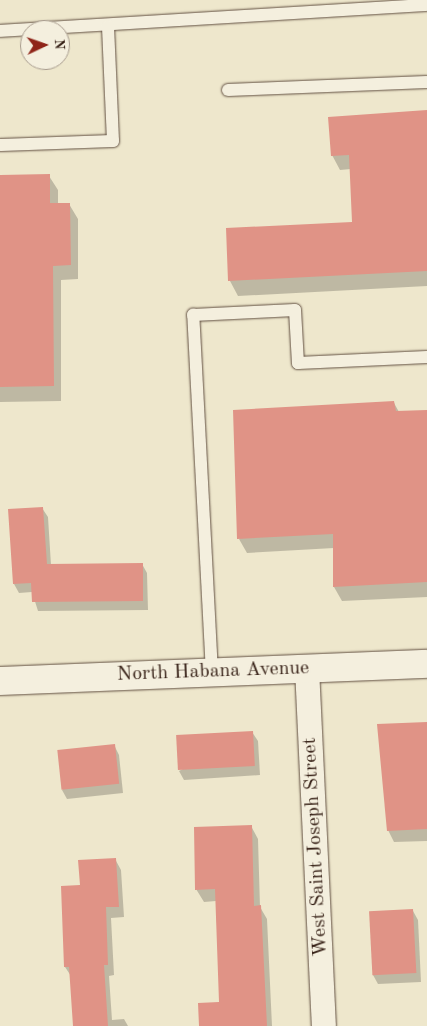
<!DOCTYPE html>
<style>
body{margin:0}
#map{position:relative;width:427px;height:1026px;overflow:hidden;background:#eee7cc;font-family:"Old Standard TT",serif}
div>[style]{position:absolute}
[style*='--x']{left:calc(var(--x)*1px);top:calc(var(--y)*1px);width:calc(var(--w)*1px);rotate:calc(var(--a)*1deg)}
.shadow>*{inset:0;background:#0003}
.building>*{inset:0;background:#e09386;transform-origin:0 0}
.roads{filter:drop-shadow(0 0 1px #635143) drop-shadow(0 0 1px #635143)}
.lane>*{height:12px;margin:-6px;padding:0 6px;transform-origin:6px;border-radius:6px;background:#f4efde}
.street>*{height:24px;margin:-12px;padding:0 12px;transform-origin:12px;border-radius:12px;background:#f4efde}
.secondary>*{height:28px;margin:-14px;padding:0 14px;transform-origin:14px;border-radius:14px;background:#f4efde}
span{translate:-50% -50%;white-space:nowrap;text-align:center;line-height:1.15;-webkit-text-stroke:4px #f4efde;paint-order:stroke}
.street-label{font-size:20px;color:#351f15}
.north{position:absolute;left:20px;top:20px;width:50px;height:50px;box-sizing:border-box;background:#f4efde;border:1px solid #a89c8e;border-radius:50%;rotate:87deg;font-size:14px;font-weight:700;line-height:20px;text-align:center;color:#351f15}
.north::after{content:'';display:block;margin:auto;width:18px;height:22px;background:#8f2418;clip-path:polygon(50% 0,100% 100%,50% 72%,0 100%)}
</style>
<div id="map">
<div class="shadow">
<div style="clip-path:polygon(427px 112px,427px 286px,238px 296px,230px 281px,227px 229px,354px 223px,351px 169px,340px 170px,332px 155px)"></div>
<div style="clip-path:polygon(0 176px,49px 176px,58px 190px,58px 204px,69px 204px,78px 219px,78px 279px,61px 280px,61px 401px,0 402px)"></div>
<div style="clip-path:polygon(394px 403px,399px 412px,427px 411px,427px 597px,342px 601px,334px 587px,334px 548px,247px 553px,239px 539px)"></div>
<div style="clip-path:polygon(42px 508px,48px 517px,51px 565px,142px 564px,147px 573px,148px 610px,38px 611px,32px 592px,19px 593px,14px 584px)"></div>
<div style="clip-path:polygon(427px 723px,427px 841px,394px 842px,388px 830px)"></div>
<div style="clip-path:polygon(252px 732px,258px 741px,260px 775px,184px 780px,179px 771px)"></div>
<div style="clip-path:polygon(114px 745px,119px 755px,123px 793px,67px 799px,62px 790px)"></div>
<div style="clip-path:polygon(251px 826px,258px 839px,260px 907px,267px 919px,272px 1026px,200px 1026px,220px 1003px,216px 901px,204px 902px,196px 889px)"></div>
<div style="clip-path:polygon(115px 859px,121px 870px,124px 917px,111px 918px,114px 975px,109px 976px,112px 1020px,124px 1019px,128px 1026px,74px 1026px,71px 976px,65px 967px,81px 886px)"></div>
<div style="clip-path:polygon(413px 911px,418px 920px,421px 982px,378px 984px,373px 975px)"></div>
</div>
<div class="building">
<div style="clip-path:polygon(427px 110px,427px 271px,228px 281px,226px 228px,352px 222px,349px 155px,331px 156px,328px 117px)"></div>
<div style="clip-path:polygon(50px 174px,50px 203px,70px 203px,71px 265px,53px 266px,54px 386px,0 387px,0 175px)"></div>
<div style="clip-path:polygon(394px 401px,396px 411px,427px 410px,427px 582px,333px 587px,333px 534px,237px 539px,233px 410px)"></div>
<div style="clip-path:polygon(43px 507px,47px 564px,143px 563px,143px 601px,32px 602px,31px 583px,13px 584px,8px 509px)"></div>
<div style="clip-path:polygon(427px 722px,427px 829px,387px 831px,377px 724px)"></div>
<div style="left:253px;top:731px;width:35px;height:77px;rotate:87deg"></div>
<div style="left:115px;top:744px;width:40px;height:58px;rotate:84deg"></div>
<div style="clip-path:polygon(252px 825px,254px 906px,261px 905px,267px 1026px,199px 1026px,198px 1003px,219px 1002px,215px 889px,195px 890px,194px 827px)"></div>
<div style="clip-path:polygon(116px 858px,119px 907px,106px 907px,108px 965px,104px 965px,108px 1026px,73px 1026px,69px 967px,64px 967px,61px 886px,80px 885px,78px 860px)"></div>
<div style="left:413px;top:909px;width:64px;height:44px;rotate:87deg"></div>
</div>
<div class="roads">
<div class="lane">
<div style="--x:0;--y:31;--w:428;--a:-3.5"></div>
<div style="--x:228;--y:90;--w:199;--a:-2.3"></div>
<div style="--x:0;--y:145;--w:113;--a:-2"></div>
<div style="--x:113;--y:141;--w:115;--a:-92.5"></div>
<div style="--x:212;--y:673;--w:359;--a:-93"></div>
<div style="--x:193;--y:315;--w:102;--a:-2.8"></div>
<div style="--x:295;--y:310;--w:53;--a:86.8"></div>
<div style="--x:298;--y:363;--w:129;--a:-2.7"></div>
</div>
<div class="street">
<div style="--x:307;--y:668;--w:358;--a:87.3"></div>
</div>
<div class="secondary">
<div style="--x:0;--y:681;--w:427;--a:-2.3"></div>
</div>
</div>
<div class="street-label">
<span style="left:213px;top:672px;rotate:-2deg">North Habana Avenue</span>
<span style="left:316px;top:847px;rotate:-93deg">West Saint Joseph Street</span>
</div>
<div class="north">N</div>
</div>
